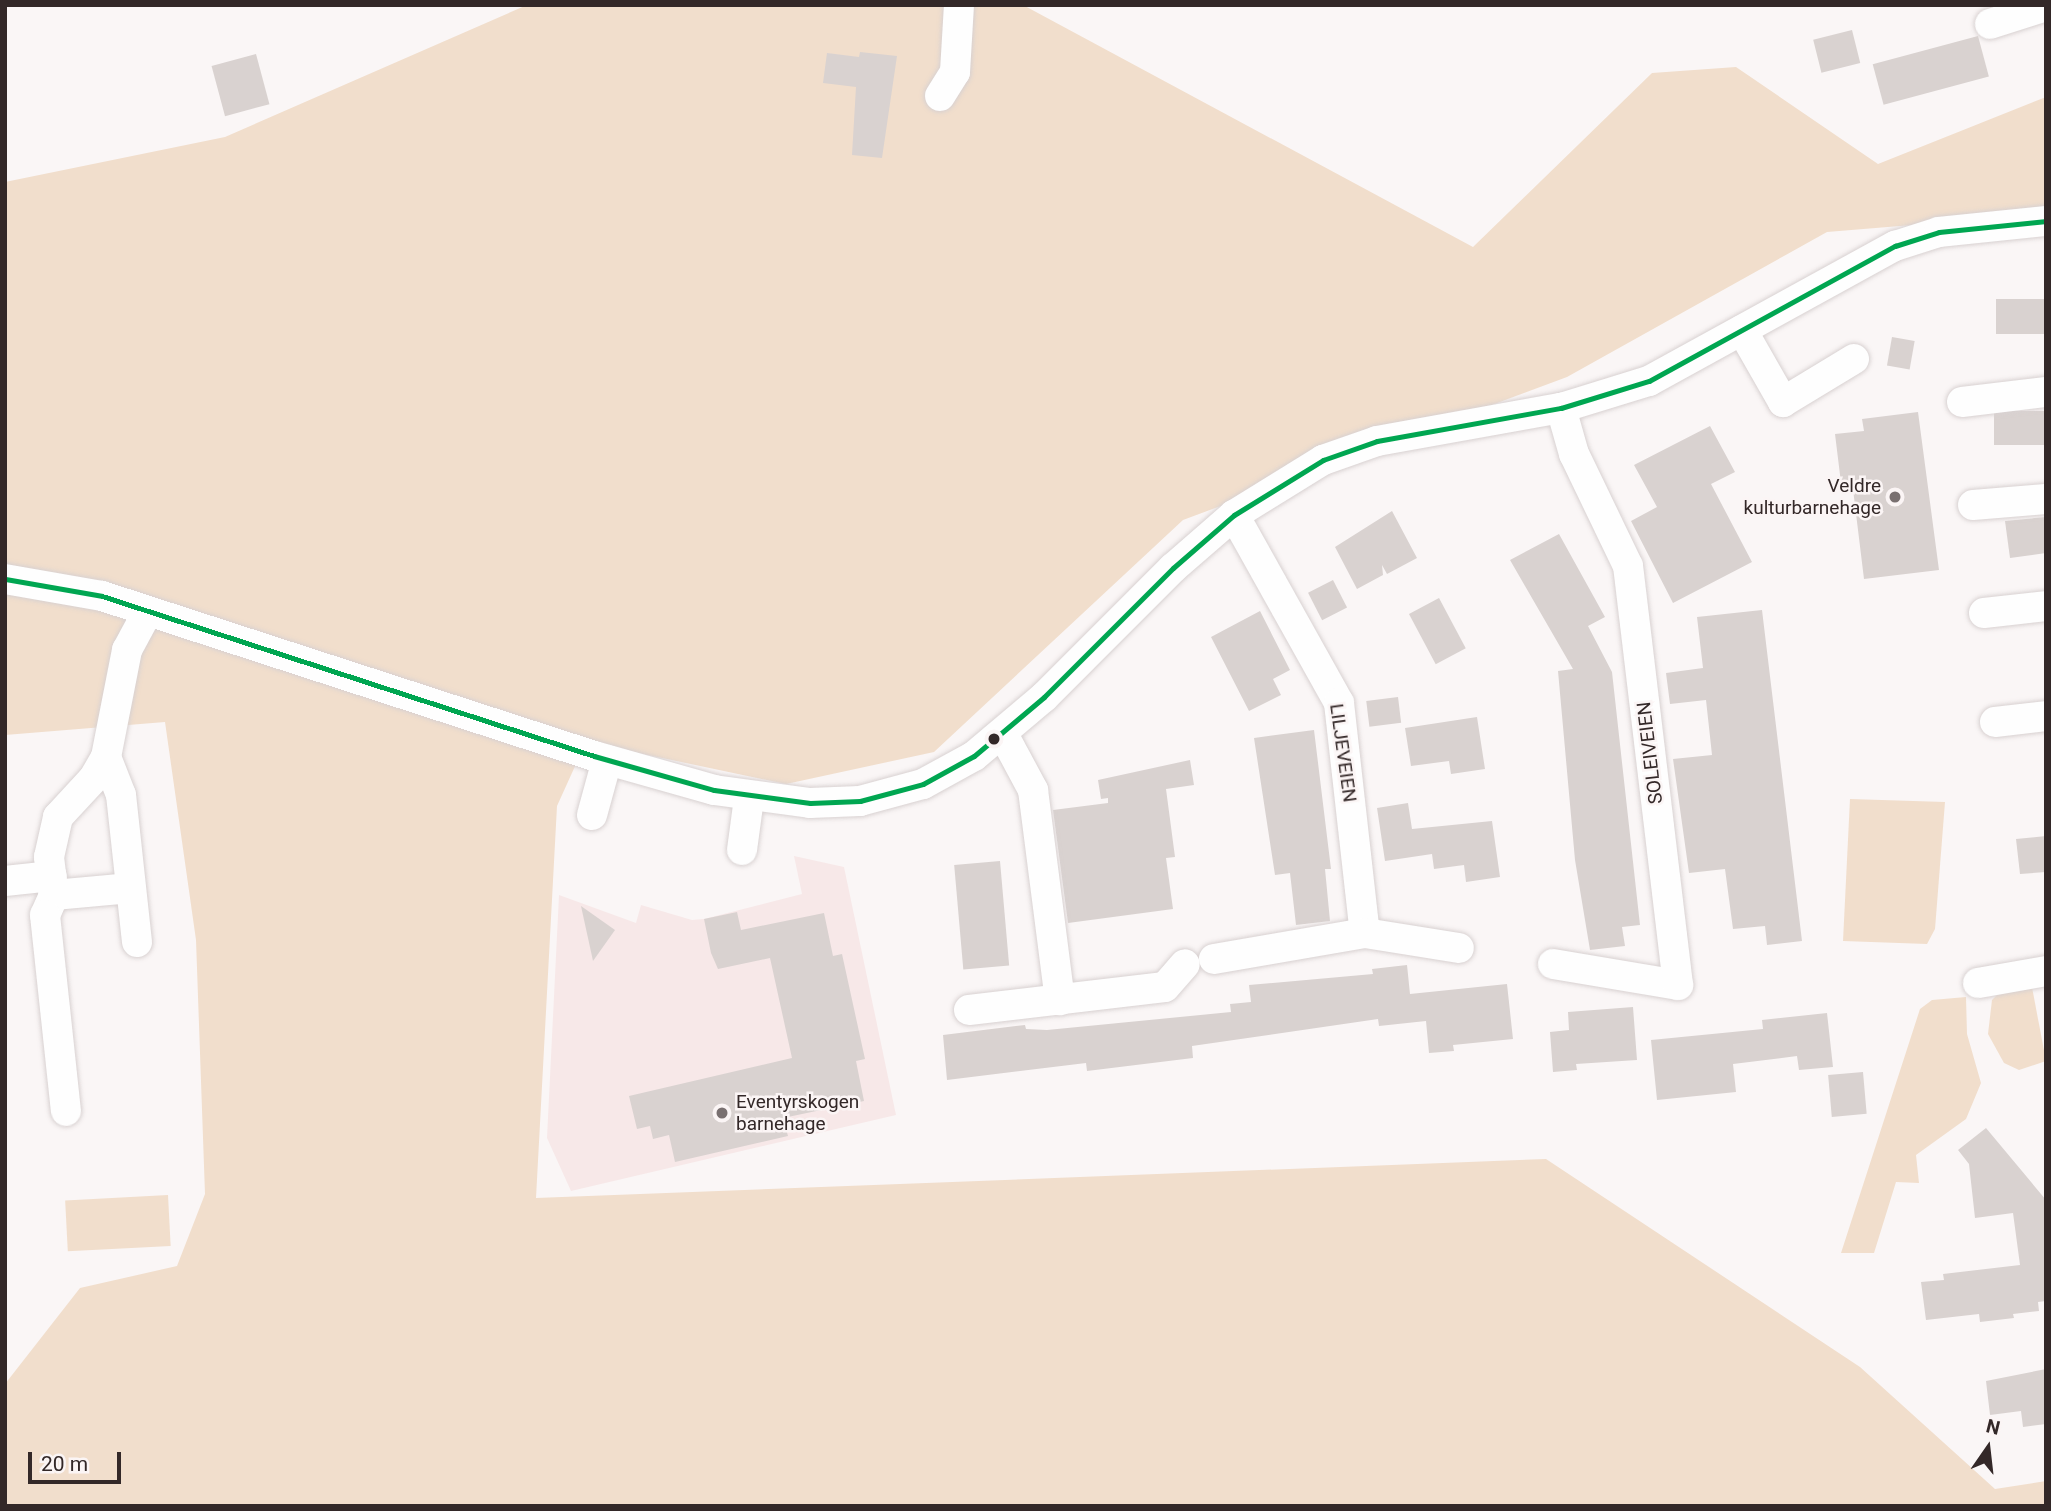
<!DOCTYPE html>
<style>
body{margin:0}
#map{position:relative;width:2051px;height:1511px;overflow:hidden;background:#faf6f6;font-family:Roboto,sans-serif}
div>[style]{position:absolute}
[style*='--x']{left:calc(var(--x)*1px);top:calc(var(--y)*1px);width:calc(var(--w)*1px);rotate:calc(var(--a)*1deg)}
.built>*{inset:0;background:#f7e8e8}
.green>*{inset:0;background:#f1decc;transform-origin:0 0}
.building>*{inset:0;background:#d9d2d0;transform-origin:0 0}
.roads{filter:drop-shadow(0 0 2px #d8d1d1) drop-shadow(0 0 2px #d8d1d1)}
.minor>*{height:30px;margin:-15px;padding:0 15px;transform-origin:15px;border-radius:15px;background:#fefefe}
.bus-1>*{height:5px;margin:-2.5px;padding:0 2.5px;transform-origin:2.5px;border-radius:2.5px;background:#00a651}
.dots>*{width:19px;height:19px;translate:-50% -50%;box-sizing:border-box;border:4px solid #fbf5f5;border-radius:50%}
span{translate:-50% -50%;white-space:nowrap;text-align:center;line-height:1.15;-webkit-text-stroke:5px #fbf5f5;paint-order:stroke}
.poi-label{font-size:19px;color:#332828}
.right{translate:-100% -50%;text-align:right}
.left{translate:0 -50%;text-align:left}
.street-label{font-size:19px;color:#332828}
.frame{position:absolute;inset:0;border:7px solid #332828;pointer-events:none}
.north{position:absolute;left:1953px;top:1413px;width:70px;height:70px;-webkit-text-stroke:5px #fbf5f5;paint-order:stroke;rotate:14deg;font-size:19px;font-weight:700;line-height:28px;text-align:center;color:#332828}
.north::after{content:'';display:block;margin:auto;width:24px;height:32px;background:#332828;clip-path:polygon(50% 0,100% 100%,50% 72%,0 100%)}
.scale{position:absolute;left:28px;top:1452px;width:93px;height:32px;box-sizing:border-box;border:4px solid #332828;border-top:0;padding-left:9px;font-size:21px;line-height:24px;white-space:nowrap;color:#332828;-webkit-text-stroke:5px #fbf5f5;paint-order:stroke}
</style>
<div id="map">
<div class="built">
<div style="clip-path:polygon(794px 856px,844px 867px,896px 1115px,571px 1191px,547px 1138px,559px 895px,636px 923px,641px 905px,692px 920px,704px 919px,802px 894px)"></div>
</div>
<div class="green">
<div style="clip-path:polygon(527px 5px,1023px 5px,1473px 247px,1652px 73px,1736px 67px,1878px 164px,2046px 97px,2046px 214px,1827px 232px,1567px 377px,1183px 520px,934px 752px,786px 784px,586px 742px,557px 806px,536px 1198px,1546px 1159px,1860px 1367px,1995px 1489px,2046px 1481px,2046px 1506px,5px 1506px,5px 1384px,80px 1288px,177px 1266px,205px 1194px,196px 940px,165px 722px,5px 735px,5px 182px,225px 137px)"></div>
<div style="clip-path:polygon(1850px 799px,1945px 802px,1935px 929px,1927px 944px,1843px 941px)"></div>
<div style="clip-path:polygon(2031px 982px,2046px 1061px,2019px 1070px,2004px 1063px,1988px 1034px,1992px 1000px,2004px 988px)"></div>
<div style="clip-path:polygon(1966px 997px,1967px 1034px,1981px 1083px,1966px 1119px,1916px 1155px,1919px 1183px,1896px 1182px,1874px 1253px,1841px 1253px,1920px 1009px,1932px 1000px)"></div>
<div style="left:168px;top:1195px;width:51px;height:103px;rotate:87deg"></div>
</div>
<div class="building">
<div style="left:1852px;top:30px;width:34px;height:40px;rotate:76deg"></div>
<div style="left:1978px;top:36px;width:42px;height:109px;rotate:75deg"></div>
<div style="clip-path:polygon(860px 52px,897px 56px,882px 158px,852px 155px,856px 87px,823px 83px,827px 53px,859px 57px)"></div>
<div style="left:256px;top:54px;width:52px;height:46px;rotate:75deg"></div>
<div style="left:2046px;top:299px;width:35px;height:50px;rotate:90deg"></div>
<div style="left:1892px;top:337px;width:23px;height:29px;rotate:10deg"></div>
<div style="left:2046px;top:411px;width:34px;height:52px;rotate:90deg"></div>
<div style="clip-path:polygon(1918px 412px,1939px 570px,1864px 579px,1852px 481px,1841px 483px,1835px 434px,1864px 431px,1862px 419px)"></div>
<div style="clip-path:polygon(1710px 426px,1735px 472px,1711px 484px,1752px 562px,1673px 603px,1631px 521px,1657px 507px,1634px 465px)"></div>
<div style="clip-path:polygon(1392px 511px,1417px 558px,1387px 574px,1382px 565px,1383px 575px,1357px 589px,1335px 547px)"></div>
<div style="clip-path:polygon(2046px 517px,2046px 553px,2010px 558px,2005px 521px)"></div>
<div style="clip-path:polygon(1559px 534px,1605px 617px,1588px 626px,1612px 672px,1640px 925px,1622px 927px,1625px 946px,1590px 950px,1575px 860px,1558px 671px,1573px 669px,1510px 560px)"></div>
<div style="left:1333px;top:580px;width:31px;height:28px;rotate:63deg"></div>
<div style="left:1439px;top:598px;width:57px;height:34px;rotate:62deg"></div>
<div style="clip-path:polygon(1762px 610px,1802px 941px,1767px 945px,1765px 926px,1733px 929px,1725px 869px,1689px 873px,1673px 759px,1712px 755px,1706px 700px,1670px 704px,1666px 673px,1703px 668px,1697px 617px)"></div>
<div style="clip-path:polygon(1260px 611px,1290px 670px,1273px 679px,1281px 695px,1249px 711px,1211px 637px)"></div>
<div style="left:1398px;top:697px;width:26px;height:32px;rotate:83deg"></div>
<div style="clip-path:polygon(1477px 717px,1485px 769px,1451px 774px,1449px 761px,1411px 766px,1405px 728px)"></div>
<div style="clip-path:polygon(1314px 730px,1331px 869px,1325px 869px,1330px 921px,1296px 925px,1290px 873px,1275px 875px,1254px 738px)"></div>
<div style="clip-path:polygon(1190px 760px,1194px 785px,1166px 789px,1175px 857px,1166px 858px,1173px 909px,1068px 923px,1053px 810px,1108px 803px,1108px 798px,1101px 799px,1098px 780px)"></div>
<div style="clip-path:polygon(1408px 803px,1412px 829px,1492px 821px,1500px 877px,1466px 882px,1464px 865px,1434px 869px,1432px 854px,1385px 861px,1377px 808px)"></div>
<div style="clip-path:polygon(2046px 836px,2046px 872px,2020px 874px,2016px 839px)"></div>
<div style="left:1000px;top:861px;width:105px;height:46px;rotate:85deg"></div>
<div style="clip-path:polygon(581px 906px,615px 930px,593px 961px)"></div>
<div style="clip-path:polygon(737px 912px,741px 930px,824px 913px,833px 956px,842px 954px,865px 1059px,856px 1061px,864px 1101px,783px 1118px,788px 1136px,675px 1162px,669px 1135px,653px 1139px,650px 1126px,637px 1129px,629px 1096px,792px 1058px,770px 958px,718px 969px,711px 953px,704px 919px)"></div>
<div style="clip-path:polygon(1407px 965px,1410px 994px,1507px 984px,1513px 1039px,1453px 1045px,1454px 1051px,1429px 1053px,1426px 1021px,1379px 1026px,1378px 1019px,1192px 1046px,1193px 1058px,1087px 1071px,1086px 1063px,947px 1080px,943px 1035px,1025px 1025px,1026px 1029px,1047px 1030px,1231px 1012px,1230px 1004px,1251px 1002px,1249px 985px,1373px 974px,1372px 969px)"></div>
<div style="clip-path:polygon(1633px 1007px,1637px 1060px,1576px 1064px,1577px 1070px,1553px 1072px,1550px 1032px,1569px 1030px,1568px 1012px)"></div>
<div style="clip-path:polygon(1827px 1013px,1833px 1067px,1799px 1070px,1797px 1056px,1733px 1064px,1736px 1092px,1657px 1100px,1651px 1040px,1763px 1029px,1762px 1020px)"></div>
<div style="left:1863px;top:1072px;width:42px;height:35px;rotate:85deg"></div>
<div style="clip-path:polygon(1986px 1128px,2046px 1200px,2046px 1301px,2038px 1302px,2039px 1311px,2013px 1314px,2014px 1318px,1980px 1322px,1979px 1314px,1926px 1320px,1921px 1282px,1944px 1280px,1943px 1274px,2020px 1265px,2013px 1213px,1975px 1218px,1969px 1164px,1958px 1150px)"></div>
<div style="clip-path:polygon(2046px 1369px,2046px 1424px,2023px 1427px,2021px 1411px,1990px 1415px,1986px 1381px)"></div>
</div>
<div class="roads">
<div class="minor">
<div style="--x:1990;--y:24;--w:59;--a:-17.8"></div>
<div style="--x:940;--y:96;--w:28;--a:-58"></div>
<div style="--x:955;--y:72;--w:67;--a:-86.6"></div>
<div style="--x:1742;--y:330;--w:83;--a:60.3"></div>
<div style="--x:1783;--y:402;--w:83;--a:-31.2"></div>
<div style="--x:1962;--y:402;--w:85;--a:-6.8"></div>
<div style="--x:1973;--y:505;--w:73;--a:-4.7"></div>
<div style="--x:1234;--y:515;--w:215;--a:60.8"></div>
<div style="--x:1339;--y:703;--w:231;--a:83.6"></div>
<div style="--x:5;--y:579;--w:98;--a:9.9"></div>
<div style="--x:102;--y:596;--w:517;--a:18.01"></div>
<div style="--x:594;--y:756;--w:125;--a:15.8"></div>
<div style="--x:714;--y:790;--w:97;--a:7.7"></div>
<div style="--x:810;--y:803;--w:50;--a:-2.3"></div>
<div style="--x:860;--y:801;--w:65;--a:-15.1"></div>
<div style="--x:923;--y:784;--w:58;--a:-28.8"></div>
<div style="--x:974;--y:756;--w:92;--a:-40.1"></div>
<div style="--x:1044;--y:697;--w:182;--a:-45"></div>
<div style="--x:1173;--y:568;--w:81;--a:-41"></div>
<div style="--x:1234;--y:515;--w:105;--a:-31.7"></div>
<div style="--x:1323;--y:460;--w:57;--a:-19.4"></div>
<div style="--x:1377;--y:441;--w:187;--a:-10.2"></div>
<div style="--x:1561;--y:408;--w:92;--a:-17.1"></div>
<div style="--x:1649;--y:381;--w:281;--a:-28.8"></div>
<div style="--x:1895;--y:246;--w:46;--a:-17.7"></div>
<div style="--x:1939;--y:232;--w:108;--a:-5.9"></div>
<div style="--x:1984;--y:613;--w:62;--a:-6.4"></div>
<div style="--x:1995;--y:722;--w:51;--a:-6.7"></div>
<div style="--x:1003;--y:734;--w:64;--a:61.8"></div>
<div style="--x:1033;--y:790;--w:212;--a:82.7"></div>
<div style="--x:106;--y:757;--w:24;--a:120"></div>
<div style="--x:94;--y:778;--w:53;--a:132.7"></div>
<div style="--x:58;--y:817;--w:41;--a:102.7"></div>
<div style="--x:49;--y:857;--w:38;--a:83"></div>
<div style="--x:54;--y:895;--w:77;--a:-5.2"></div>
<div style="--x:592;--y:815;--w:57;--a:-74.7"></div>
<div style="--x:742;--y:850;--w:52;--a:-82.3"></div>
<div style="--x:5;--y:881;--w:47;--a:-6.1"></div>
<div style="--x:54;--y:895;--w:22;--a:114"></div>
<div style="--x:45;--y:915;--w:197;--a:83.9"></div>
<div style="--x:137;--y:942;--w:148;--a:-96.2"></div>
<div style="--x:121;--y:795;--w:41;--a:-111.5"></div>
<div style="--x:106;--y:757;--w:109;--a:-78.9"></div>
<div style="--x:127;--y:650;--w:44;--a:-61.7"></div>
<div style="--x:1214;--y:959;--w:153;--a:-9.8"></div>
<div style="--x:1365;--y:933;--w:95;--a:9.1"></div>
<div style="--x:1553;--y:964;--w:127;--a:9.5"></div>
<div style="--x:1678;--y:985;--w:422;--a:-96.8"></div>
<div style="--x:1628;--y:566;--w:124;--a:-115.7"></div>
<div style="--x:1574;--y:454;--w:48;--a:-105.8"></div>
<div style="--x:1978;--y:983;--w:69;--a:-10"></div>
<div style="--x:969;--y:1010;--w:197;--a:-6.7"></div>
<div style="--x:1165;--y:987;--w:30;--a:-49"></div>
</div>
</div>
<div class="bus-1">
<div style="--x:5;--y:579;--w:98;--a:9.9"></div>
<div style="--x:102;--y:596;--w:517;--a:18.01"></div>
<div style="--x:594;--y:756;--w:125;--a:15.8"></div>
<div style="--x:714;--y:790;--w:97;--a:7.7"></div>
<div style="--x:810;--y:803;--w:50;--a:-2.3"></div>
<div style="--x:860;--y:801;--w:65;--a:-15.1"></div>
<div style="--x:923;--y:784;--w:58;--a:-28.8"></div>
<div style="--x:974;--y:756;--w:92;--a:-40.1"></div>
<div style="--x:1044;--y:697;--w:182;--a:-45"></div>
<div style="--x:1173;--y:568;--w:81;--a:-41"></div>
<div style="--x:1234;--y:515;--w:105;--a:-31.7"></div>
<div style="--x:1323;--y:460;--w:57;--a:-19.4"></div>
<div style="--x:1377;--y:441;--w:187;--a:-10.2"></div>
<div style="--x:1561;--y:408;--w:92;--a:-17.1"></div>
<div style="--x:1649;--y:381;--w:281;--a:-28.8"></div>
<div style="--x:1895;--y:246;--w:46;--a:-17.7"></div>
<div style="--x:1939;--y:232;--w:108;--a:-5.9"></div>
</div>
<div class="dots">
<div style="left:1895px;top:497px;background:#797070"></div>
<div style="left:994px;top:739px;background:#332828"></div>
<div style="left:722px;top:1113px;background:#797070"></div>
</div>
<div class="poi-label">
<span class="right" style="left:1881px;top:497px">Veldre<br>kulturbarnehage</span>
<span class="left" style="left:736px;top:1113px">Eventyrskogen<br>barnehage</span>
</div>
<div class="street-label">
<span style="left:1343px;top:753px;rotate:82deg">LILJEVEIEN</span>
<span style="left:1650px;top:753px;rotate:-97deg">SOLEIVEIEN</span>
</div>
<div class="frame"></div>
<div class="north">N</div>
<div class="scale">20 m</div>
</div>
